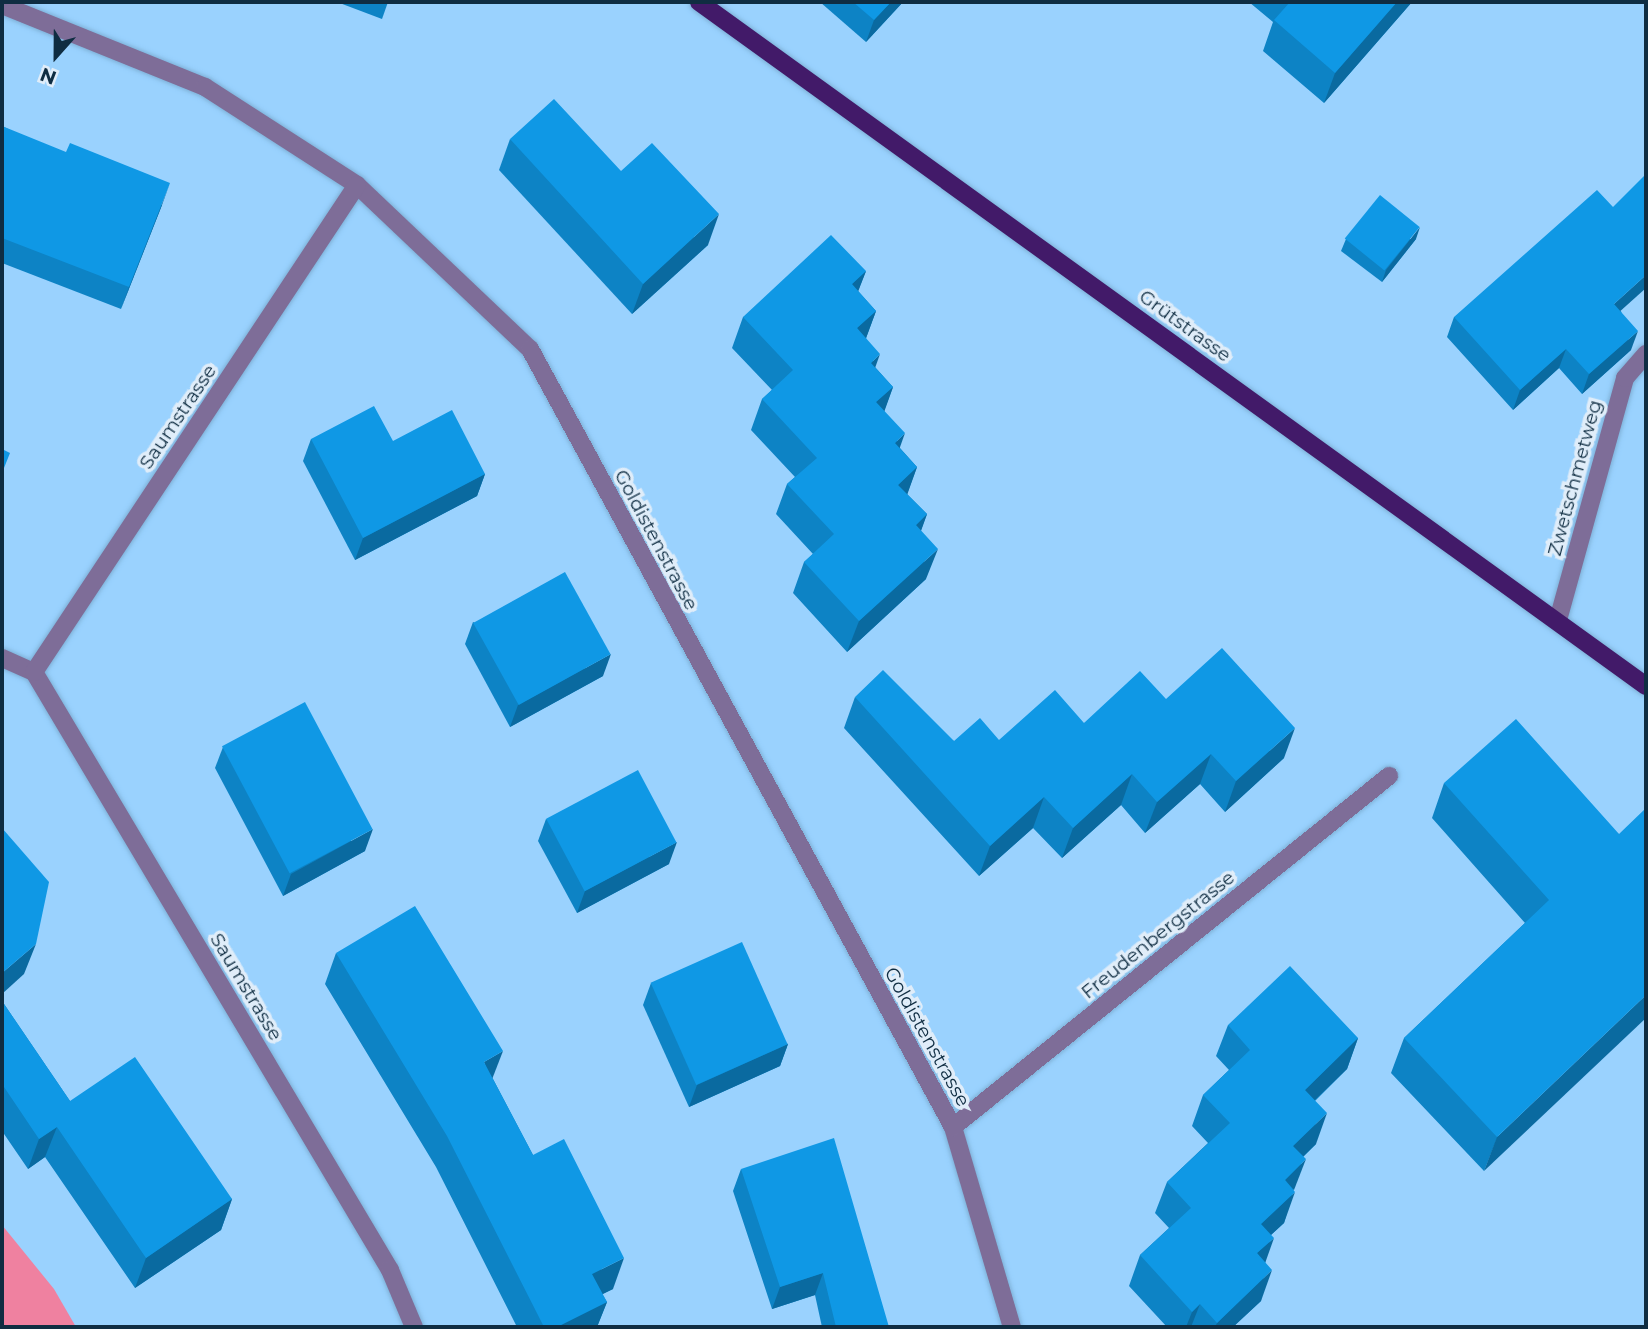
<!DOCTYPE html>
<meta charset="utf-8">
<style>
body{margin:0}
#map{position:relative;width:1648px;height:1329px;overflow:hidden;background:#9ad2fe;font-family:Montserrat,sans-serif}
div>[style]{position:absolute}
[style*='--x']{left:calc(var(--x)*1px);top:calc(var(--y)*1px);width:calc(var(--w)*1px);rotate:calc(var(--a)*1deg)}
.green>*{inset:0;background:#ef81a0}
.roads{filter:drop-shadow(0 0 2px #7eb1d8) drop-shadow(0 0 2px #7eb1d8)}
.minor>*{height:18px;margin:-9px;padding:0 9px;transform-origin:9px;border-radius:9px;background:#7e6d98}
.major>*{height:18px;margin:-9px;padding:0 9px;transform-origin:9px;border-radius:9px;background:#421a69}
.wall>*{inset:0;background:#0d83c5}
.shaded-wall>*{inset:0;background:#0a6aa0}
.building>*{inset:0;background:#0f98e5;transform-origin:0 0}
span{translate:-50% -50%;white-space:nowrap;text-align:center;line-height:1.15;-webkit-text-stroke:7px #e0edf9;paint-order:stroke}
.street-label{font-size:19px;color:#0f2d42}
.frame{position:absolute;inset:0;border:4px solid #0f2d42;pointer-events:none}
.north{position:absolute;left:21px;top:21px;width:70px;height:70px;-webkit-text-stroke:5px #e0edf9;paint-order:stroke;rotate:201deg;font-size:19px;font-weight:700;line-height:28px;text-align:center;color:#0f2d42}
.north::after{content:'';display:block;margin:auto;width:24px;height:32px;background:#0f2d42;clip-path:polygon(50% 0,100% 100%,50% 72%,0 100%)}
</style>
<div id="map">
<div class="green">
<div style="clip-path:polygon(2px 1225px,54px 1289px,76px 1327px,2px 1327px)"></div>
</div>
<div class="roads">
<div class="minor">
<div style="--x:2;--y:5;--w:219;--a:22"></div>
<div style="--x:205;--y:87;--w:181;--a:32.8"></div>
<div style="--x:357;--y:185;--w:238;--a:43.5"></div>
<div style="--x:530;--y:349;--w:886;--a:61.47"></div>
<div style="--x:953;--y:1127;--w:209;--a:73.6"></div>
<div style="--x:1558;--y:620;--w:251;--a:-74.5"></div>
<div style="--x:1625;--y:378;--w:32;--a:-49"></div>
<div style="--x:2;--y:658;--w:35;--a:24"></div>
<div style="--x:34;--y:672;--w:696;--a:59.23"></div>
<div style="--x:390;--y:1270;--w:62;--a:67.2"></div>
<div style="--x:34;--y:672;--w:584;--a:-56.45"></div>
<div style="--x:953;--y:1127;--w:560;--a:-38.84"></div>
</div>
<div class="major">
<div style="--x:699;--y:2;--w:1168;--a:35.84"></div>
</div>
</div>
<div class="wall">
<div style="clip-path:polygon(337px 2px,388px 2px,382px 19px)"></div>
<div style="clip-path:polygon(820px 2px,903px 2px,866px 42px)"></div>
<div style="clip-path:polygon(1249px 2px,1412px 2px,1324px 103px,1263px 51px,1273px 22px)"></div>
<div style="clip-path:polygon(2px 126px,162px 205px,121px 309px,2px 263px)"></div>
<div style="clip-path:polygon(510px 139px,708px 245px,632px 314px,499px 170px)"></div>
<div style="clip-path:polygon(1346px 239px,1416px 239px,1382px 282px,1341px 251px)"></div>
<div style="clip-path:polygon(866px 271px,858px 291px,876px 311px,866px 338px,875px 367px,893px 387px,884px 411px,900px 448px,917px 467px,907px 494px,927px 514px,921px 530px,926px 579px,847px 652px,793px 593px,804px 562px,813px 554px,776px 514px,787px 484px,795px 477px,751px 430px,762px 399px,772px 390px,732px 348px,743px 317px)"></div>
<div style="clip-path:polygon(1621px 311px,1631px 350px,1582px 394px,1559px 368px,1513px 410px,1447px 337px,1454px 317px)"></div>
<div style="clip-path:polygon(311px 439px,485px 474px,477px 496px,355px 560px,303px 461px)"></div>
<div style="clip-path:polygon(473px 622px,603px 676px,510px 727px,465px 644px)"></div>
<div style="clip-path:polygon(855px 697px,954px 741px,999px 740px,1084px 723px,1166px 699px,1284px 758px,1225px 812px,1200px 784px,1145px 833px,1121px 805px,1062px 858px,1033px 828px,979px 876px,844px 728px)"></div>
<div style="clip-path:polygon(223px 747px,365px 851px,283px 896px,215px 768px)"></div>
<div style="clip-path:polygon(1444px 783px,1619px 834px,1484px 1171px,1391px 1073px,1404px 1038px,1525px 923px,1432px 818px)"></div>
<div style="clip-path:polygon(546px 819px,669px 864px,577px 913px,538px 841px)"></div>
<div style="clip-path:polygon(336px 953px,493px 1079px,533px 1155px,613px 1289px,602px 1294px,607px 1302px,597px 1327px,517px 1327px,436px 1167px,325px 984px)"></div>
<div style="clip-path:polygon(651px 983px,788px 1044px,780px 1066px,689px 1107px,643px 1005px)"></div>
<div style="clip-path:polygon(2px 1001px,70px 1101px,232px 1199px,221px 1230px,135px 1288px,45px 1157px,28px 1169px,2px 1131px)"></div>
<div style="clip-path:polygon(1228px 1025px,1358px 1038px,1347px 1069px,1315px 1101px,1316px 1144px,1303px 1157px,1284px 1223px,1271px 1235px,1265px 1263px,1261px 1301px,1233px 1327px,1167px 1327px,1129px 1286px,1140px 1255px,1169px 1228px,1155px 1213px,1167px 1182px,1208px 1143px,1192px 1126px,1203px 1095px,1229px 1070px,1216px 1056px)"></div>
<div style="clip-path:polygon(741px 1169px,889px 1327px,822px 1327px,815px 1295px,772px 1309px,733px 1191px)"></div>
</div>
<div class="shaded-wall">
<div style="clip-path:polygon(891px 2px,903px 2px,866px 42px,874px 20px)"></div>
<div style="clip-path:polygon(1397px 2px,1412px 2px,1324px 103px,1335px 73px)"></div>
<div style="clip-path:polygon(170px 183px,162px 205px,121px 309px,129px 287px)"></div>
<div style="clip-path:polygon(719px 214px,708px 245px,632px 314px,643px 284px)"></div>
<div style="clip-path:polygon(1420px 227px,1416px 239px,1382px 282px,1386px 270px)"></div>
<div style="clip-path:polygon(866px 271px,854px 302px,852px 284px)"></div>
<div style="clip-path:polygon(1646px 275px,1646px 288px,1607px 323px,1614px 304px)"></div>
<div style="clip-path:polygon(876px 311px,865px 341px,857px 328px)"></div>
<div style="clip-path:polygon(1638px 331px,1631px 350px,1582px 394px,1589px 374px)"></div>
<div style="clip-path:polygon(1566px 349px,1559px 368px,1513px 410px,1520px 390px)"></div>
<div style="clip-path:polygon(880px 354px,869px 385px,871px 363px)"></div>
<div style="clip-path:polygon(893px 387px,882px 418px,876px 402px)"></div>
<div style="clip-path:polygon(905px 433px,894px 464px,895px 443px)"></div>
<div style="clip-path:polygon(917px 467px,906px 498px,898px 485px)"></div>
<div style="clip-path:polygon(485px 474px,477px 496px,355px 560px,363px 538px)"></div>
<div style="clip-path:polygon(927px 514px,916px 545px,916px 525px)"></div>
<div style="clip-path:polygon(938px 549px,926px 579px,847px 652px,859px 621px)"></div>
<div style="clip-path:polygon(611px 654px,603px 676px,510px 727px,518px 705px)"></div>
<div style="clip-path:polygon(1295px 728px,1284px 758px,1225px 812px,1236px 781px)"></div>
<div style="clip-path:polygon(1211px 754px,1200px 784px,1145px 833px,1157px 802px)"></div>
<div style="clip-path:polygon(1132px 774px,1121px 805px,1062px 858px,1073px 828px)"></div>
<div style="clip-path:polygon(1044px 797px,1033px 828px,979px 876px,990px 846px)"></div>
<div style="clip-path:polygon(373px 829px,365px 851px,283px 896px,291px 874px)"></div>
<div style="clip-path:polygon(677px 842px,669px 864px,577px 913px,585px 891px)"></div>
<div style="clip-path:polygon(36px 944px,24px 974px,2px 994px,2px 973px)"></div>
<div style="clip-path:polygon(1646px 995px,1646px 1018px,1484px 1171px,1497px 1137px)"></div>
<div style="clip-path:polygon(1358px 1038px,1347px 1069px,1293px 1121px,1305px 1090px)"></div>
<div style="clip-path:polygon(788px 1044px,780px 1066px,689px 1107px,697px 1085px)"></div>
<div style="clip-path:polygon(503px 1051px,491px 1082px,484px 1062px)"></div>
<div style="clip-path:polygon(1327px 1113px,1316px 1144px,1282px 1177px,1293px 1146px)"></div>
<div style="clip-path:polygon(57px 1127px,45px 1157px,28px 1169px,39px 1139px)"></div>
<div style="clip-path:polygon(1306px 1159px,1294px 1190px,1285px 1180px)"></div>
<div style="clip-path:polygon(1295px 1192px,1284px 1223px,1250px 1254px,1261px 1224px)"></div>
<div style="clip-path:polygon(232px 1199px,221px 1230px,135px 1288px,146px 1258px)"></div>
<div style="clip-path:polygon(1274px 1238px,1263px 1269px,1257px 1253px)"></div>
<div style="clip-path:polygon(624px 1258px,613px 1289px,581px 1305px,592px 1274px)"></div>
<div style="clip-path:polygon(1272px 1270px,1261px 1301px,1233px 1327px,1215px 1327px,1217px 1323px)"></div>
<div style="clip-path:polygon(823px 1273px,815px 1295px,772px 1309px,780px 1287px)"></div>
<div style="clip-path:polygon(607px 1302px,597px 1327px,557px 1327px)"></div>
<div style="clip-path:polygon(1200px 1304px,1191px 1327px,1186px 1327px,1192px 1312px)"></div>
</div>
<div class="building">
<div style="clip-path:polygon(853px 2px,891px 2px,874px 20px)"></div>
<div style="clip-path:polygon(1290px 2px,1397px 2px,1335px 73px,1274px 20px)"></div>
<div style="clip-path:polygon(554px 99px,621px 171px,652px 143px,719px 214px,643px 284px,510px 139px)"></div>
<div style="clip-path:polygon(2px 126px,66px 152px,70px 143px,170px 183px,129px 287px,2px 238px)"></div>
<div style="clip-path:polygon(1646px 174px,1646px 275px,1614px 304px,1638px 331px,1589px 374px,1566px 349px,1520px 390px,1454px 317px,1597px 190px,1613px 207px)"></div>
<div style="left:1380px;top:195px;width:51px;height:56px;rotate:39deg"></div>
<div style="clip-path:polygon(831px 235px,866px 271px,852px 284px,876px 311px,857px 328px,880px 354px,871px 363px,893px 387px,876px 402px,905px 433px,895px 443px,917px 467px,898px 485px,927px 514px,916px 525px,938px 549px,859px 621px,804px 562px,834px 534px,787px 484px,817px 458px,762px 399px,793px 370px,743px 317px)"></div>
<div style="clip-path:polygon(374px 406px,393px 441px,452px 410px,485px 474px,363px 538px,311px 439px)"></div>
<div style="clip-path:polygon(2px 449px,10px 453px,2px 473px)"></div>
<div style="left:565px;top:572px;width:94px;height:105px;rotate:61deg"></div>
<div style="clip-path:polygon(1222px 648px,1295px 728px,1236px 781px,1211px 754px,1157px 802px,1132px 774px,1073px 828px,1044px 797px,990px 846px,855px 697px,883px 670px,954px 741px,980px 718px,999px 740px,1055px 690px,1084px 723px,1140px 671px,1166px 699px)"></div>
<div style="left:305px;top:702px;width:144px;height:94px;rotate:62deg"></div>
<div style="clip-path:polygon(1516px 719px,1619px 834px,1646px 808px,1646px 995px,1497px 1137px,1404px 1038px,1549px 900px,1444px 783px)"></div>
<div style="left:638px;top:770px;width:82px;height:104px;rotate:62deg"></div>
<div style="clip-path:polygon(2px 828px,49px 882px,36px 944px,2px 973px)"></div>
<div style="clip-path:polygon(415px 906px,503px 1051px,484px 1062px,533px 1155px,564px 1139px,624px 1258px,592px 1274px,607px 1302px,557px 1327px,544px 1327px,447px 1136px,336px 953px)"></div>
<div style="left:742px;top:942px;width:112px;height:100px;rotate:66deg"></div>
<div style="clip-path:polygon(1290px 966px,1358px 1038px,1305px 1090px,1327px 1113px,1293px 1146px,1306px 1159px,1285px 1180px,1295px 1192px,1261px 1224px,1274px 1238px,1257px 1253px,1272px 1270px,1217px 1323px,1200px 1304px,1192px 1312px,1140px 1255px,1191px 1208px,1167px 1182px,1230px 1123px,1203px 1095px,1250px 1050px,1228px 1025px)"></div>
<div style="clip-path:polygon(2px 1001px,70px 1101px,135px 1057px,232px 1199px,146px 1258px,57px 1127px,39px 1139px,2px 1084px)"></div>
<div style="clip-path:polygon(834px 1138px,889px 1327px,836px 1327px,823px 1273px,780px 1287px,741px 1169px)"></div>
</div>
<div class="street-label">
<span style="left:1185px;top:326px;rotate:36deg">Grütstrasse</span>
<span style="left:178px;top:417px;rotate:-56deg">Saumstrasse</span>
<span style="left:1575px;top:478px;rotate:-75deg">Zwetschmetweg</span>
<span style="left:656px;top:540px;rotate:62deg">Goldistenstrasse</span>
<span style="left:1158px;top:935px;rotate:-39deg">Freudenbergstrasse</span>
<span style="left:246px;top:987px;rotate:59deg">Saumstrasse</span>
<span style="left:927px;top:1037px;rotate:61deg">Goldistenstrasse</span>
</div>
<div class="frame"></div>
<div class="north">N</div>
</div>
